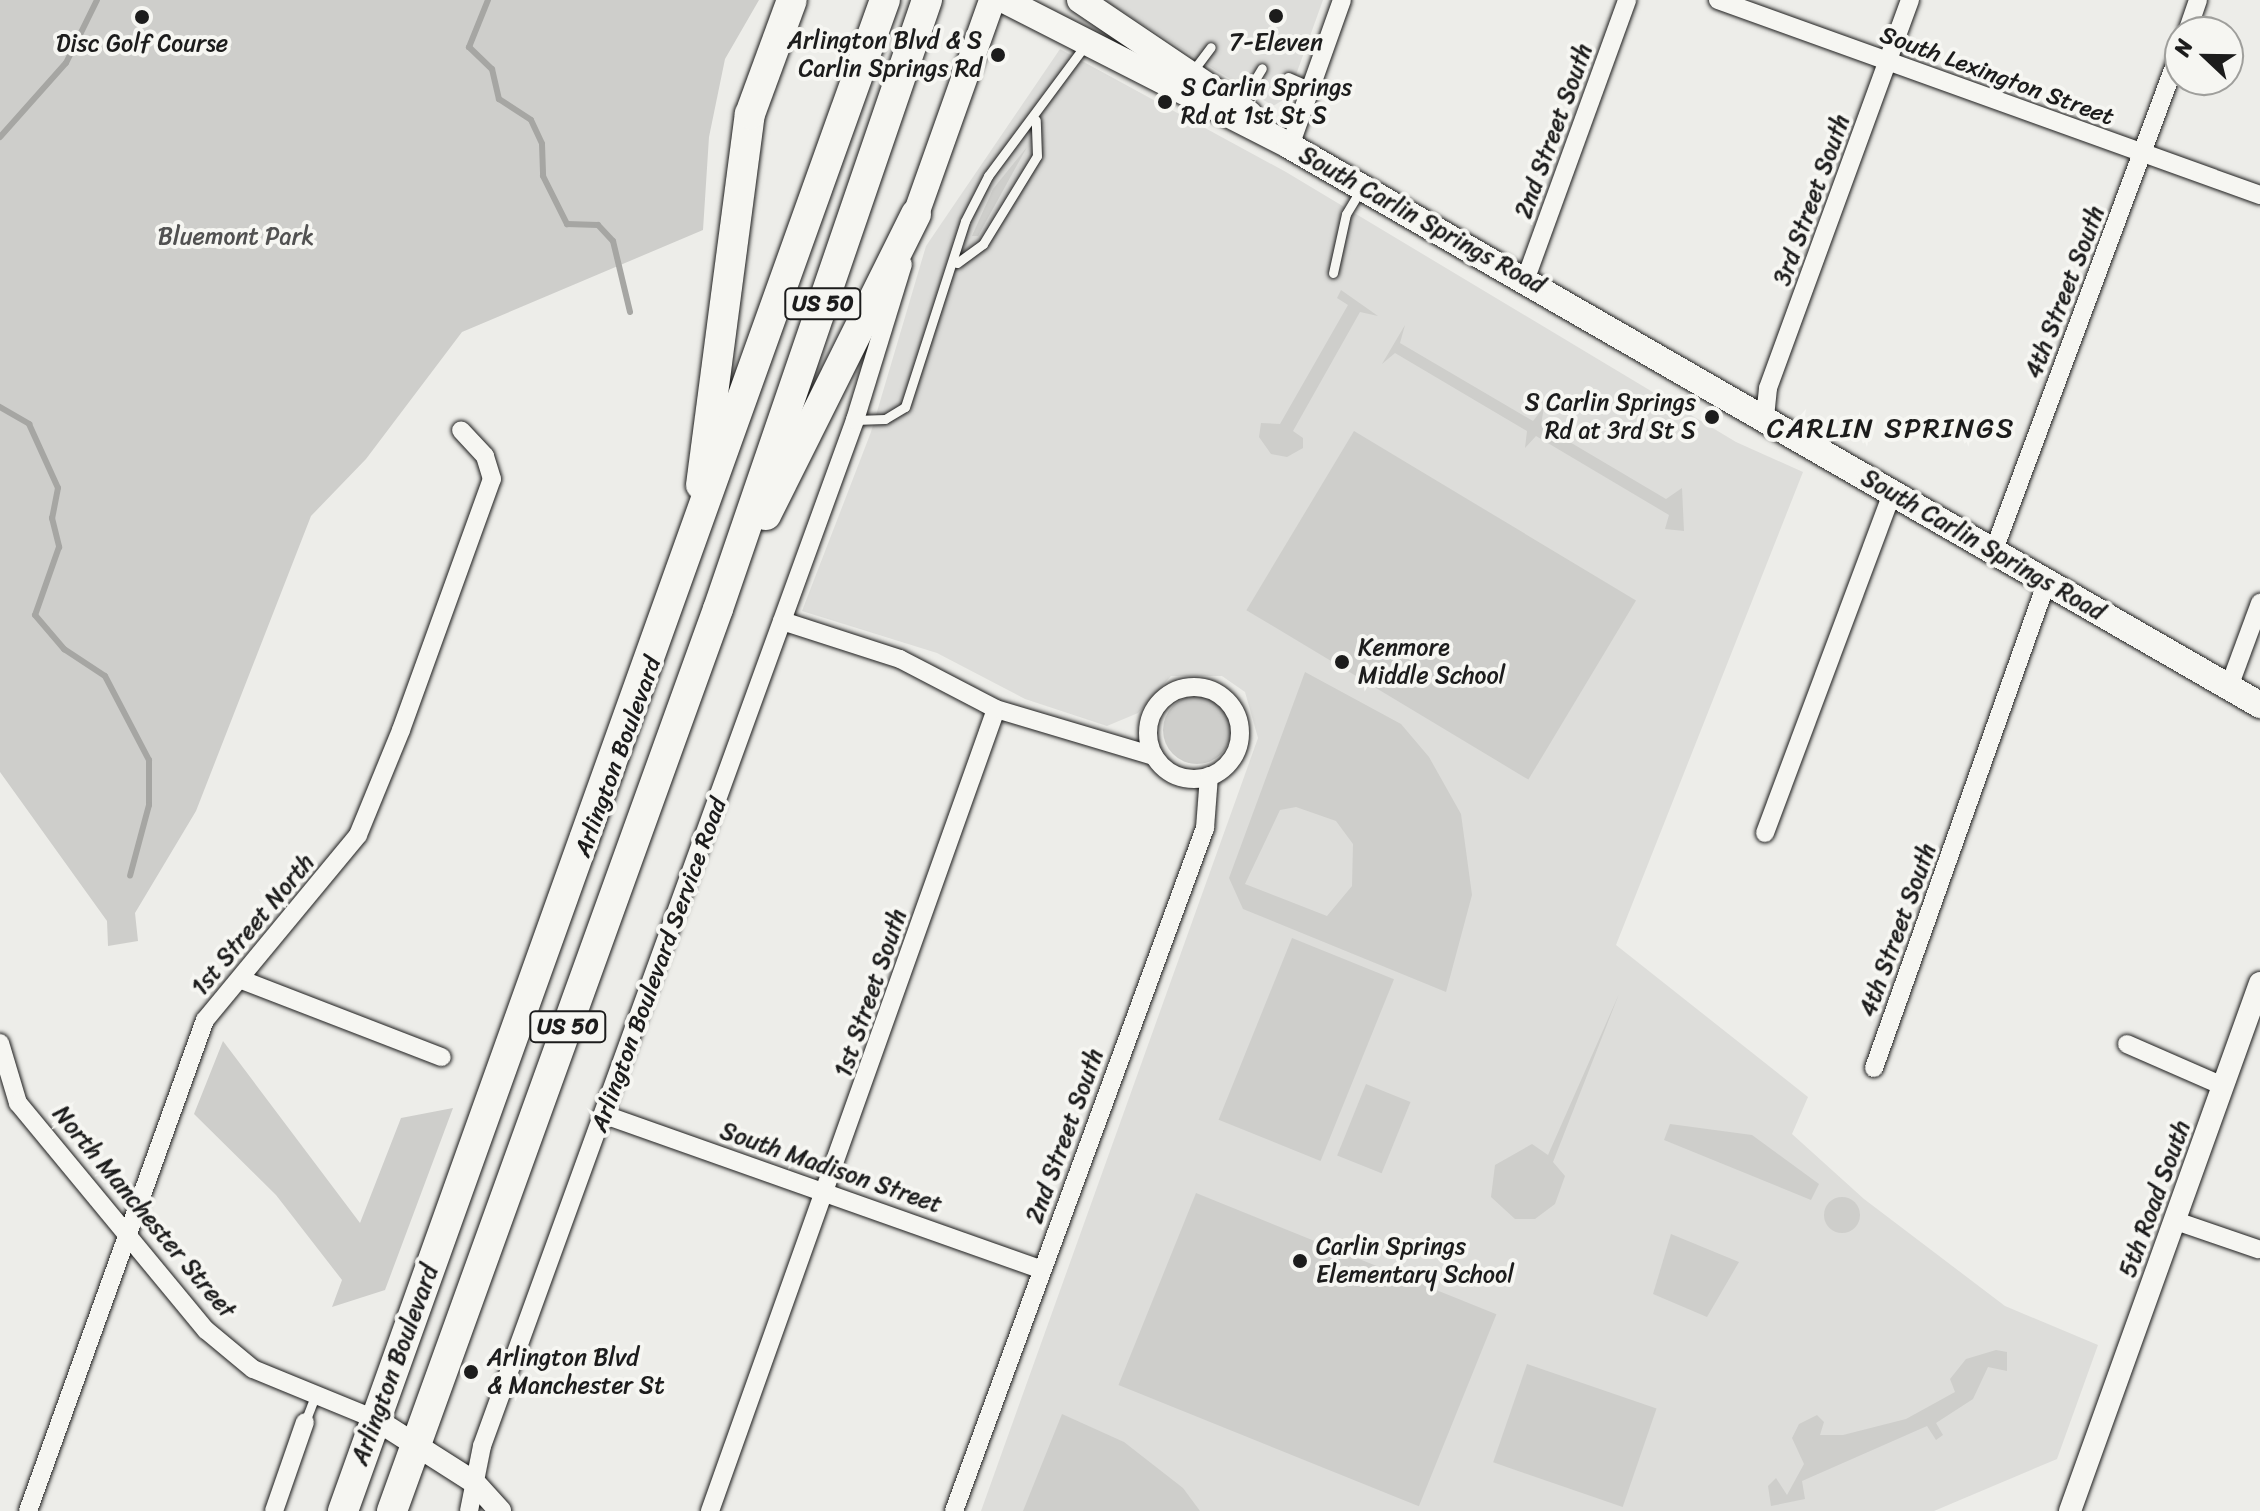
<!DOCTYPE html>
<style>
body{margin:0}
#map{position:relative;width:2260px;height:1511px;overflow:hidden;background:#edede9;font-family:Sriracha,sans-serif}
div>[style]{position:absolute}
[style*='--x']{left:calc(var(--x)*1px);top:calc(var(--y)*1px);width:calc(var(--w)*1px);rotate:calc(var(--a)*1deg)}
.built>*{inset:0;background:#ddddda}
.green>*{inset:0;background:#cececb;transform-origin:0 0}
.round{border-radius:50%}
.stream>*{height:6px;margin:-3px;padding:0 3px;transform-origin:3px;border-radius:3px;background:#a6a6a3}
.roads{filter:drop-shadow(0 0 2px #1c1c1c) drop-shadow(0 0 2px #1c1c1c)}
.service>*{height:9px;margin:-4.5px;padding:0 4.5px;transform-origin:4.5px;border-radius:4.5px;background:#f6f6f2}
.minor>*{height:18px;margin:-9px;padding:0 9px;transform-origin:9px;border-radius:9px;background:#f6f6f2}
.minor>.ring{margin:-9px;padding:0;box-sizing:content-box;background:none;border:18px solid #f6f6f2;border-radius:50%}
.tertiary>*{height:22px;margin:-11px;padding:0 11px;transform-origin:11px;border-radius:11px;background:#f6f6f2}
.secondary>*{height:26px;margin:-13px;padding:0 13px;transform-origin:13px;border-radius:13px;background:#f6f6f2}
.trunk>*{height:30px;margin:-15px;padding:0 15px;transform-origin:15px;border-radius:15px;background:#f6f6f2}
.dots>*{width:22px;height:22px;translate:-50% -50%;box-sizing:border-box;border:4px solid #f6f6f2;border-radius:50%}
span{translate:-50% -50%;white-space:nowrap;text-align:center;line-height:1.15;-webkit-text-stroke:8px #f6f6f2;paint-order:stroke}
.shield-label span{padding:2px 6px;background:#f6f6f2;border:2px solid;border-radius:6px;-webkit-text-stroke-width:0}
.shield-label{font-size:22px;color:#1c1c1c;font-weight:700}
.poi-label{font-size:24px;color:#1c1c1c}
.right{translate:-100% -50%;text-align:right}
.left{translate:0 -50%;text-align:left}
.street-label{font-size:24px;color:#1c1c1c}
.park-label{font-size:24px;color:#515151}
.quarter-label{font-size:28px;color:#1c1c1c;letter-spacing:2px}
.north{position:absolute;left:2164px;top:16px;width:80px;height:80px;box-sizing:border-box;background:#f6f6f2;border:2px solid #9f9f9c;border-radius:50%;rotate:292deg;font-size:22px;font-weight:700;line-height:32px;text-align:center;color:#1c1c1c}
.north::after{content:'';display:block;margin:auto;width:28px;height:36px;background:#1c1c1c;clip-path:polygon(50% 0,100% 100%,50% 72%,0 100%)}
</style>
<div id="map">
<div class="built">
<div style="clip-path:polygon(1104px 0,1323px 0,1288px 97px,1273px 106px)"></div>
<div style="clip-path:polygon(1060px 49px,1286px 172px,1736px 442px,1803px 472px,1616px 945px,1808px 1097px,1792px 1134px,1864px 1199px,2005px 1306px,2098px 1345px,2057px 1459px,1934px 1511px,981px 1511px,1258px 738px,1245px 692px,1222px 676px,1171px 676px,1138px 713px,1107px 726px,1025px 699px,937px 653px,802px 611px,871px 432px,926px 246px)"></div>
</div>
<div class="green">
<div style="clip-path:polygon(0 0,759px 0,725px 59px,709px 137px,703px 230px,462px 332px,366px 459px,311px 516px,196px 811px,135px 913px,138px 941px,108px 946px,107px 921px,0 772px)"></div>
<div style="clip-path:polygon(1027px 147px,978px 236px,972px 236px,993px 189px)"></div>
<div style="clip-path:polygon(1341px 290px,1378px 316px,1360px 312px,1293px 431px,1303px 438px,1303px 448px,1287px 457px,1271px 454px,1259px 437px,1261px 423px,1280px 424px,1348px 305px,1337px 298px)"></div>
<div style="clip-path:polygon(1405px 325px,1400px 343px,1533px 421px,1544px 407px,1541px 425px,1666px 499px,1682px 488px,1684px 531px,1665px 529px,1669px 515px,1536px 436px,1525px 448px,1527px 431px,1395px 353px,1382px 364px)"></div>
<div style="left:1354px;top:431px;width:329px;height:209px;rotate:31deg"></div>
<div style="clip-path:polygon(evenodd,1305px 672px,1401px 724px,1429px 757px,1461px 814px,1472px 895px,1446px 992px,1243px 909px,1229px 878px,1305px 672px,1296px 807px,1336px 821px,1353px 844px,1352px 886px,1327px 916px,1245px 884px,1280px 810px,1296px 807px)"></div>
<div class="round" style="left:1163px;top:696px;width:68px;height:68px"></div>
<div style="left:1292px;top:938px;width:110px;height:196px;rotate:22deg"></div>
<div style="clip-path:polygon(1619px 994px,1553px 1162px,1565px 1176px,1555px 1204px,1535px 1219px,1515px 1219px,1491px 1197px,1495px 1165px,1532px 1144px,1548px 1155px)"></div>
<div style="clip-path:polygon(223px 1041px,360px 1223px,401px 1118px,453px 1108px,385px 1290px,332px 1307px,342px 1280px,276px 1195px,194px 1114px)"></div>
<div style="left:1366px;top:1084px;width:48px;height:77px;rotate:22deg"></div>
<div style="clip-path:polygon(1670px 1124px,1752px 1135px,1819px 1184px,1811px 1200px,1664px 1140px)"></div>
<div style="left:1196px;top:1193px;width:324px;height:207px;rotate:22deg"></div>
<div class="round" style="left:1824px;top:1197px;width:36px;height:36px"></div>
<div style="clip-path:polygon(1671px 1234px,1739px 1262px,1707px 1317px,1653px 1294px)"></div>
<div style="clip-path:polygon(1996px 1350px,2007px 1352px,2007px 1371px,1988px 1367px,1973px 1399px,1936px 1423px,1943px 1435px,1936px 1440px,1927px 1426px,1802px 1481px,1805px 1499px,1771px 1506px,1768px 1486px,1776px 1478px,1787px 1495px,1804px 1464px,1792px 1438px,1799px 1424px,1817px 1415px,1824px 1422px,1820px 1435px,1843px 1435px,1906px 1419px,1955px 1392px,1950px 1379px,1966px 1359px)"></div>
<div style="left:1527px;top:1364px;width:137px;height:104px;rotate:19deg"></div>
<div style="clip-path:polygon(1062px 1414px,1124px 1442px,1183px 1488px,1200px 1511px,1023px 1511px)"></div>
</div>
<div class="stream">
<div style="--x:488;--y:0;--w:51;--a:112"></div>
<div style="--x:469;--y:47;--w:32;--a:44"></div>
<div style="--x:492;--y:69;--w:31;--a:77"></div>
<div style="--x:499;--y:99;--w:38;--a:33"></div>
<div style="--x:531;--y:120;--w:26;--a:65"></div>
<div style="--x:542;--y:144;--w:32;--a:88"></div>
<div style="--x:543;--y:176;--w:54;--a:63.4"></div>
<div style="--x:567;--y:224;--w:31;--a:2"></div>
<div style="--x:598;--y:225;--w:22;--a:47"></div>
<div style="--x:613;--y:241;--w:73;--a:76.5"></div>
<div style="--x:0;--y:137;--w:99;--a:-48.3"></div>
<div style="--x:66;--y:63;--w:70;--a:-63.8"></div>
<div style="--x:0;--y:407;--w:34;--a:30"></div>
<div style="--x:29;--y:424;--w:70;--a:65.6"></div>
<div style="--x:58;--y:488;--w:31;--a:101"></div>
<div style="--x:52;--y:518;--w:30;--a:76"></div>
<div style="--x:59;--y:547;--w:72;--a:109.4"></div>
<div style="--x:35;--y:615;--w:45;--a:49.5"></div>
<div style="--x:64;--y:649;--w:49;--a:33.4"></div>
<div style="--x:105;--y:676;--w:95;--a:62.4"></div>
<div style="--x:149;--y:760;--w:45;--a:90"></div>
<div style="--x:149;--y:805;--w:73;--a:105"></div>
</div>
<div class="roads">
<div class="service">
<div style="--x:1192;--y:72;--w:31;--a:-53"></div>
<div style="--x:1288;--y:77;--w:25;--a:23"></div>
<div style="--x:1239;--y:106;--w:44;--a:-58.8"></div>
<div style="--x:957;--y:263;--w:32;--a:-36"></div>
<div style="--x:983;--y:244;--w:103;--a:-58.5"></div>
<div style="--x:1037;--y:156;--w:36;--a:-92"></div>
<div style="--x:1333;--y:273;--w:60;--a:-77.6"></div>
<div style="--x:1346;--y:214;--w:27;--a:-59"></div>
<div style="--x:855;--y:420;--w:30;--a:-2"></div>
<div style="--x:885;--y:419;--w:23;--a:-31"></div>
<div style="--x:905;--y:407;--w:195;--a:-72.1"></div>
<div style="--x:965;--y:221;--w:51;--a:-62.9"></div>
<div style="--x:988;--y:176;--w:164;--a:-53.4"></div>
<div style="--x:305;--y:1422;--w:30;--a:-69"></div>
</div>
<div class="minor">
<div style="--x:1718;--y:0;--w:576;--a:19.79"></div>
<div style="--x:2187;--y:32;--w:34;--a:-71"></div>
<div style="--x:1290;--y:146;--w:155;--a:-70.4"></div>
<div style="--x:1526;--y:278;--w:296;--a:-70"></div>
<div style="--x:1765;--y:417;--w:29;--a:-84"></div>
<div style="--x:1768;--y:388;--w:413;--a:-69.9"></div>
<div style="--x:1994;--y:550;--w:533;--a:-69.56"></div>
<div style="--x:2229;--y:687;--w:90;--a:-69.7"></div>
<div class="ring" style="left:1148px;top:687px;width:74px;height:74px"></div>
<div style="--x:996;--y:709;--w:165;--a:16.6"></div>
<div style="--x:1765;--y:833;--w:363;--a:-69.5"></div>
<div style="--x:242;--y:980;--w:214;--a:21.1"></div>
<div style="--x:0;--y:1043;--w:63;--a:73.3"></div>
<div style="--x:18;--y:1103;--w:295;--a:50.4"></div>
<div style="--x:206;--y:1330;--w:61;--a:39.7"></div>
<div style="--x:253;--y:1369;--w:132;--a:22.3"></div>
<div style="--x:2127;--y:1044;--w:105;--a:23.6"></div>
<div style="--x:1874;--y:1068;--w:517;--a:-70.44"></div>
<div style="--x:605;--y:1115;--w:462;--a:19.5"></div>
<div style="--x:2176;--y:1221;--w:87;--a:18.9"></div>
<div style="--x:28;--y:1511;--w:522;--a:-70.18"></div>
<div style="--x:205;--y:1020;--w:240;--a:-50.4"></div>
<div style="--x:358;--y:835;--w:113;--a:-67.7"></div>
<div style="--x:401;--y:730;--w:267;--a:-70.1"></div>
<div style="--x:492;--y:479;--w:24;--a:-107"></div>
<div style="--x:485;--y:456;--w:35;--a:-133"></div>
<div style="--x:274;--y:1511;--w:94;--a:-70.8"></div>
<div style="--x:469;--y:1511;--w:66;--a:-78.7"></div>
<div style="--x:482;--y:1446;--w:1092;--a:-70.02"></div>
<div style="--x:855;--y:420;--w:163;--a:-72.9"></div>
<div style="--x:710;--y:1511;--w:851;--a:-70.37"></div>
<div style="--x:996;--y:709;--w:108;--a:-152.5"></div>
<div style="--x:900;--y:659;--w:124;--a:-162.1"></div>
<div style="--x:954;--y:1511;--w:728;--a:-69.82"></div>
<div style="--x:1205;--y:828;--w:52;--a:-85.6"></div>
</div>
<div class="tertiary">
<div style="--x:375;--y:1419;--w:117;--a:32.5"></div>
<div style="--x:474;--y:1482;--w:39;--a:48"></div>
<div style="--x:2070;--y:1511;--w:561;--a:-70.21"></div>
</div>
<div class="secondary">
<div style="--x:1004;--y:0;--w:321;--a:27"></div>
<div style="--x:1290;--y:146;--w:1120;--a:29.95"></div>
<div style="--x:1080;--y:0;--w:204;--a:34"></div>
<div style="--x:916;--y:214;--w:227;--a:-70.4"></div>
</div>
<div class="trunk">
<div style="--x:701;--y:485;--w:374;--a:-82.5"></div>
<div style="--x:750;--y:114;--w:121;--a:-69.8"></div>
<div style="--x:766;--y:515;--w:336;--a:-63.5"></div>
<div style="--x:343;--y:1511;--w:1605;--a:-70.27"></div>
<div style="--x:392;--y:1511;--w:959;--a:-70.13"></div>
<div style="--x:718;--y:609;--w:644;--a:-71.06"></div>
</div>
</div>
<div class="dots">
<div style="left:1276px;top:16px;background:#1c1c1c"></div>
<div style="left:142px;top:17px;background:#1c1c1c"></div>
<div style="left:998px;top:55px;background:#1c1c1c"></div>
<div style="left:1165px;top:102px;background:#1c1c1c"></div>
<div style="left:1712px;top:417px;background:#1c1c1c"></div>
<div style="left:1342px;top:662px;background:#1c1c1c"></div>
<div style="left:1300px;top:1261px;background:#1c1c1c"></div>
<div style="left:471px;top:1372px;background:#1c1c1c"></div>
</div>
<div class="shield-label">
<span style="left:823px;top:304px">US 50</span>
<span style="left:568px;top:1027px">US 50</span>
</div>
<div class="poi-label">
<span class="right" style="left:982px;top:55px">Arlington Blvd &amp; S<br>Carlin Springs Rd</span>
<span style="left:1276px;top:43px">7-Eleven</span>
<span style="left:142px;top:44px">Disc Golf Course</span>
<span class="left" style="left:1181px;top:102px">S Carlin Springs<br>Rd at 1st St S</span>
<span class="right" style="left:1696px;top:417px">S Carlin Springs<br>Rd at 3rd St S</span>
<span class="left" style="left:1358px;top:662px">Kenmore<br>Middle School</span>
<span class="left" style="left:1316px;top:1261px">Carlin Springs<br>Elementary School</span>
<span class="left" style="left:487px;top:1372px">Arlington Blvd<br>&amp; Manchester St</span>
</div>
<div class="street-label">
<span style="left:1997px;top:76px;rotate:20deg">South Lexington Street</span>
<span style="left:1554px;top:131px;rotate:-70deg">2nd Street South</span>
<span style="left:1812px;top:200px;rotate:-70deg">3rd Street South</span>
<span style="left:1422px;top:220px;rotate:29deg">South Carlin Springs Road</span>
<span style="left:2065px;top:292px;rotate:-69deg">4th Street South</span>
<span style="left:1983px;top:545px;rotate:30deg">South Carlin Springs Road</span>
<span style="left:618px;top:757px;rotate:-70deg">Arlington Boulevard</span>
<span style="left:253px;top:925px;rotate:-50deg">1st Street North</span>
<span style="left:1898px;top:930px;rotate:-70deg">4th Street South</span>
<span style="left:659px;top:965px;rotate:-70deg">Arlington Boulevard Service Road</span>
<span style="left:871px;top:993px;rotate:-71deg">1st Street South</span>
<span style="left:1065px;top:1136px;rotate:-70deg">2nd Street South</span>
<span style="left:831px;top:1168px;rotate:19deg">South Madison Street</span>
<span style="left:2155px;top:1199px;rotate:-70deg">5th Road South</span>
<span style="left:144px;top:1212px;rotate:50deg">North Manchester Street</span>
<span style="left:395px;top:1365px;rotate:-70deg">Arlington Boulevard</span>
</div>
<div class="park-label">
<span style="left:236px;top:237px">Bluemont Park</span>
</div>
<div class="quarter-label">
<span style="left:1891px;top:428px">CARLIN SPRINGS</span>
</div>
<div class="north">N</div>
</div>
